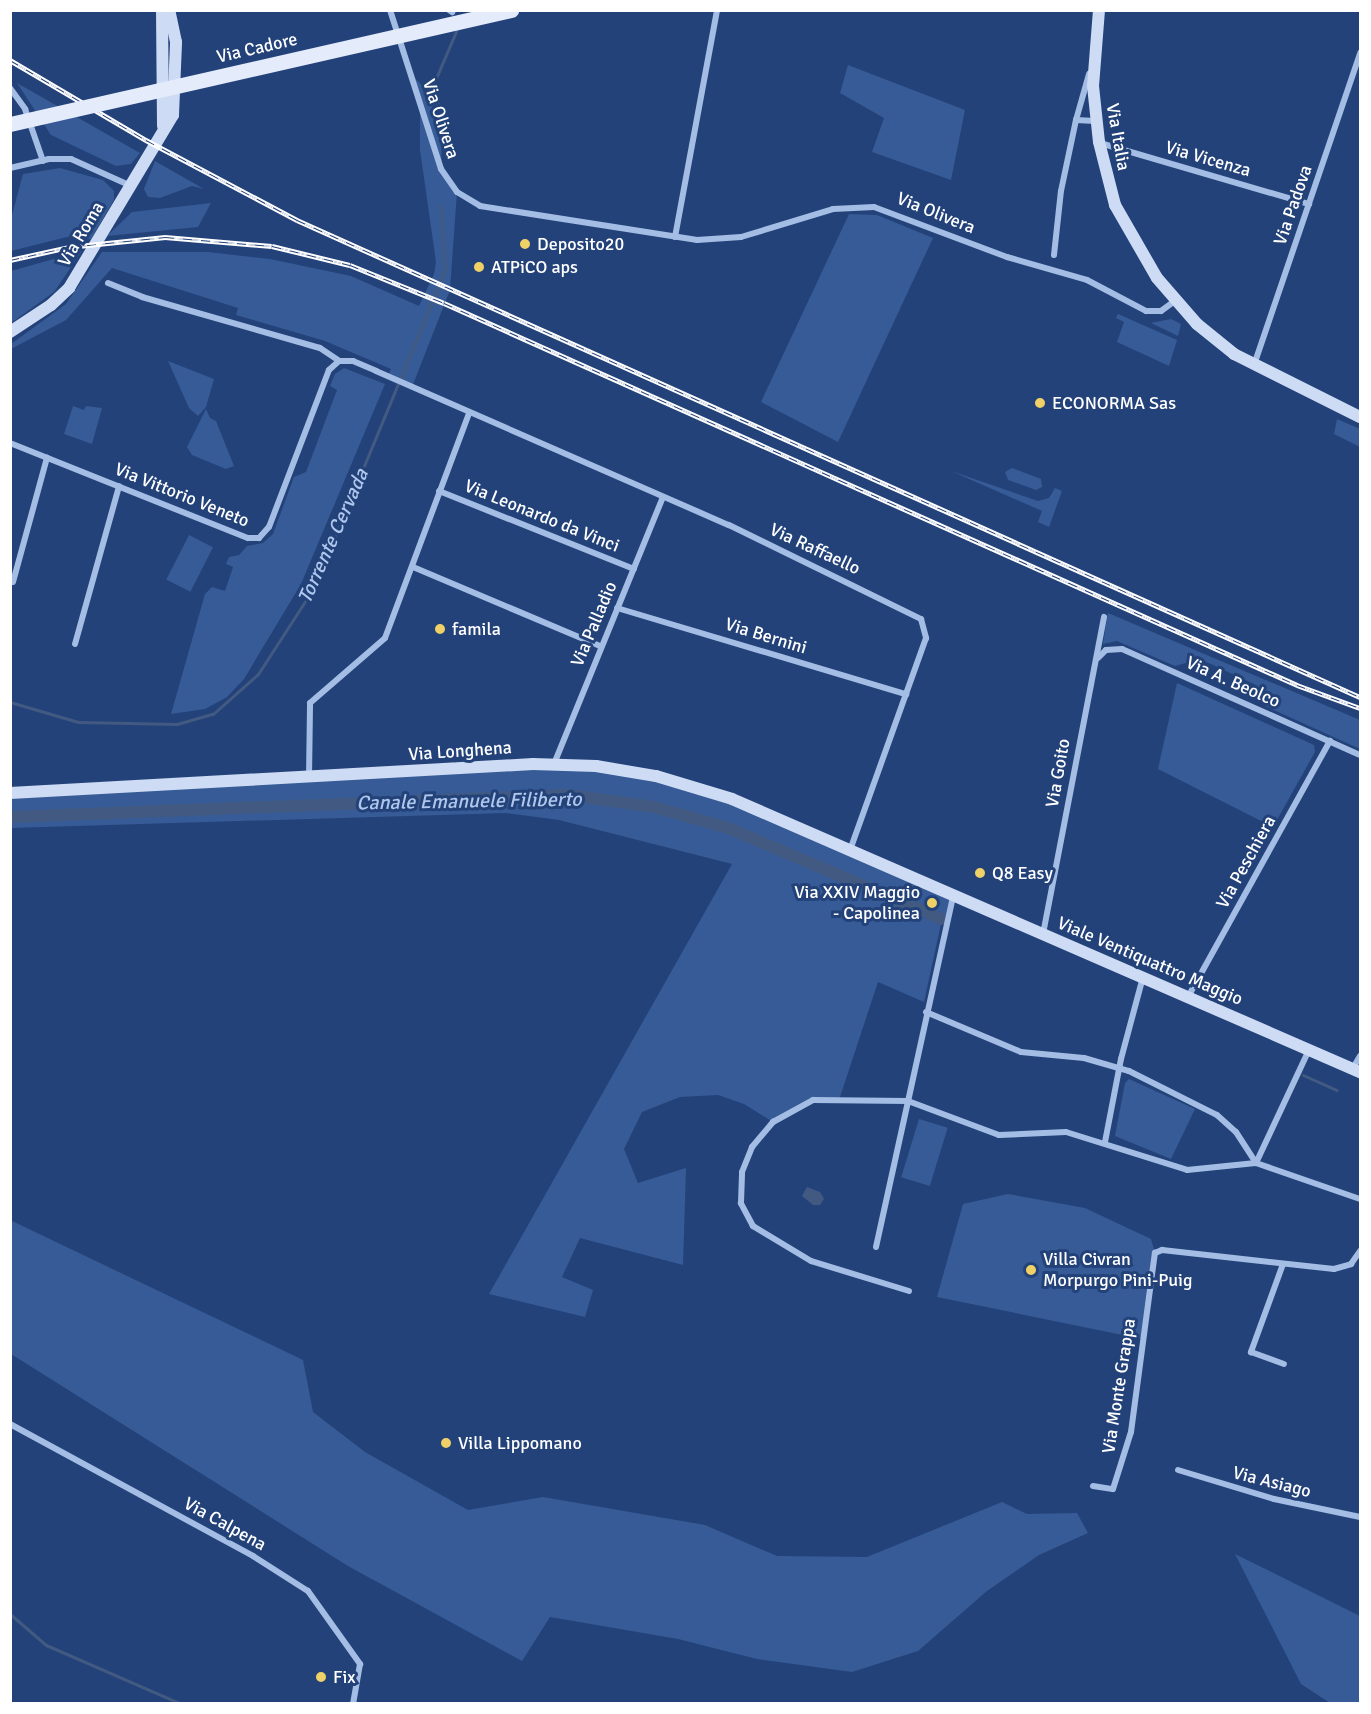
<!DOCTYPE html>
<style>
body{margin:0}
#map{position:relative;width:1371px;height:1714px;overflow:hidden;background:#234279;font-family:Signika,sans-serif}
div>[style]{position:absolute}
[style*='--x']{left:calc(var(--x)*1px);top:calc(var(--y)*1px);width:calc(var(--w)*1px);rotate:calc(var(--a)*1deg)}
.green>*{inset:0;background:#365b96;transform-origin:0 0}
.water>*{inset:0;background:#425a82}
.stream>*{height:3px;margin:-1.5px;padding:0 1.5px;transform-origin:1.5px;border-radius:1.5px;background:#425a82}
.canal>*{height:12px;margin:-6px;padding:0 6px;transform-origin:6px;border-radius:6px;background:#425a82}
.street>*{height:6px;margin:-3px;padding:0 3px;transform-origin:3px;border-radius:3px;background:#a4bde4}
.secondary>*{height:12px;margin:-6px;padding:0 6px;transform-origin:6px;border-radius:6px;background:#cddbf4}
.rail>*{height:5px;margin-top:-2.5px;transform-origin:0;background:repeating-linear-gradient(90deg,#234279 0 9px,#fff 0 18px);box-sizing:border-box;border-block:2px solid #fff}
.primary-bridge>*{height:15px;margin:-7.5px;padding:0 7.5px;transform-origin:7.5px;border-radius:7.5px;background:#e4ecfc}
.dots>*{width:16px;height:16px;translate:-50% -50%;box-sizing:border-box;border:3px solid #234279;border-radius:50%}
span{translate:-50% -50%;white-space:nowrap;text-align:center;line-height:1.15;-webkit-text-stroke:6px #234279;paint-order:stroke}
.street-label{font-size:18px;color:#fff}
.poi-label{font-size:18px;color:#fff}
.left{translate:0 -50%;text-align:left}
.right{translate:-100% -50%;text-align:right}
.water-label{font-size:20px;color:#afc7ec;font-style:italic}
.frame{position:absolute;inset:0;border:12px solid #fff;pointer-events:none}
</style>
<div id="map">
<div class="green">
<div style="clip-path:polygon(848px 65px,965px 110px,951px 180px,872px 152px,884px 118px,840px 93px)"></div>
<div style="clip-path:polygon(411px 74px,443px 107px,441px 168px,457px 192px,450px 290px,412px 387px,388px 376px,391px 369px,325px 341px,236px 315px,238px 308px,112px 268px,66px 320px,11px 349px,11px 344px,66px 304px,102px 252px,208px 252px,270px 259px,351px 276px,419px 306px,434px 274px,436px 262px,420px 150px,420px 102px)"></div>
<div style="clip-path:polygon(17px 83px,140px 153px,131px 164px,116px 166px,51px 135px)"></div>
<div style="clip-path:polygon(155px 161px,204px 189px,192px 186px,160px 198px,148px 197px,144px 189px)"></div>
<div style="clip-path:polygon(60px 168px,103px 180px,114px 191px,114px 200px,91px 239px,82px 240px,75px 235px,11px 251px,11px 219px,23px 174px)"></div>
<div style="clip-path:polygon(211px 203px,198px 227px,107px 236px,132px 212px)"></div>
<div style="clip-path:polygon(849px 214px,877px 215px,933px 238px,838px 442px,761px 402px)"></div>
<div style="clip-path:polygon(82px 251px,54px 292px,11px 323px,11px 271px)"></div>
<div style="clip-path:polygon(1118px 314px,1177px 340px,1169px 366px,1117px 342px,1124px 322px,1116px 318px)"></div>
<div style="clip-path:polygon(1171px 319px,1181px 324px,1178px 336px,1151px 323px)"></div>
<div style="clip-path:polygon(168px 361px,214px 379px,206px 407px,198px 416px,189px 408px)"></div>
<div style="clip-path:polygon(344px 368px,385px 384px,301px 584px,244px 679px,227px 697px,205px 709px,171px 714px,205px 594px,212px 587px,225px 591px,233px 567px,226px 564px,229px 557px,239px 555px,247px 546px,263px 543px,273px 534px,294px 477px,306px 472px,337px 390px,330px 386px,335px 374px)"></div>
<div style="clip-path:polygon(73px 406px,84px 410px,86px 406px,102px 408px,92px 444px,64px 434px)"></div>
<div style="clip-path:polygon(206px 409px,210px 418px,216px 421px,234px 466px,226px 469px,192px 455px,187px 447px)"></div>
<div style="clip-path:polygon(1337px 419px,1360px 429px,1360px 447px,1334px 434px)"></div>
<div style="clip-path:polygon(1012px 468px,1041px 479px,1042px 487px,1036px 490px,1008px 480px,1005px 472px)"></div>
<div style="clip-path:polygon(951px 471px,1038px 501px,1049px 498px,1055px 488px,1062px 491px,1049px 527px,1038px 522px,1042px 511px)"></div>
<div style="left:189px;top:535px;width:27px;height:50px;rotate:27deg"></div>
<div style="clip-path:polygon(1108px 613px,1360px 720px,1360px 749px,1263px 705px,1256px 685px,1200px 659px,1175px 666px,1117px 641px,1103px 644px)"></div>
<div style="clip-path:polygon(1177px 683px,1314px 745px,1315px 752px,1273px 827px,1158px 769px)"></div>
<div style="clip-path:polygon(533px 764px,675px 780px,953px 896px,949px 918px,941px 924px,924px 1002px,878px 982px,839px 1100px,813px 1100px,773px 1122px,744px 1104px,718px 1095px,680px 1097px,642px 1112px,624px 1149px,638px 1183px,686px 1168px,683px 1265px,580px 1238px,562px 1277px,593px 1290px,585px 1317px,489px 1294px,732px 864px,559px 820px,506px 813px,11px 828px,11px 797px)"></div>
<div style="clip-path:polygon(1129px 1079px,1195px 1109px,1171px 1159px,1115px 1136px,1125px 1083px)"></div>
<div style="left:919px;top:1119px;width:30px;height:61px;rotate:17deg"></div>
<div style="clip-path:polygon(1008px 1194px,1085px 1208px,1151px 1239px,1155px 1253px,1142px 1339px,937px 1297px,963px 1204px)"></div>
<div style="clip-path:polygon(10px 1220px,303px 1360px,313px 1412px,365px 1452px,468px 1510px,543px 1497px,705px 1525px,777px 1556px,867px 1557px,1002px 1502px,1027px 1514px,1077px 1513px,1088px 1533px,1039px 1555px,987px 1591px,918px 1651px,852px 1672px,757px 1659px,678px 1639px,550px 1617px,522px 1661px,348px 1566px,11px 1354px)"></div>
<div style="clip-path:polygon(1235px 1554px,1360px 1616px,1360px 1703px,1330px 1703px,1301px 1684px)"></div>
</div>
<div class="water">
<div style="clip-path:polygon(807px 1187px,820px 1192px,824px 1199px,820px 1205px,813px 1205px,802px 1196px)"></div>
</div>
<div class="stream">
<div style="--x:431;--y:90;--w:66;--a:-66.9"></div>
<div style="--x:10;--y:702;--w:71;--a:16.4"></div>
<div style="--x:78;--y:722;--w:99;--a:1.2"></div>
<div style="--x:177;--y:724;--w:37;--a:-16"></div>
<div style="--x:213;--y:714;--w:60;--a:-41.6"></div>
<div style="--x:258;--y:674;--w:101;--a:-57.1"></div>
<div style="--x:313;--y:589;--w:344;--a:-67.5"></div>
<div style="--x:445;--y:271;--w:65;--a:-93.5"></div>
<div style="--x:1303;--y:1075;--w:37;--a:24"></div>
<div style="--x:10;--y:1614;--w:48;--a:40.7"></div>
<div style="--x:46;--y:1645;--w:148;--a:23.5"></div>
</div>
<div class="canal">
<div style="--x:10;--y:817;--w:559;--a:-2.25"></div>
<div style="--x:569;--y:795;--w:86;--a:8"></div>
<div style="--x:654;--y:807;--w:77;--a:15.8"></div>
<div style="--x:728;--y:828;--w:232;--a:23.1"></div>
</div>
<div class="street">
<div style="--x:390;--y:10;--w:167;--a:72.2"></div>
<div style="--x:441;--y:169;--w:28;--a:55"></div>
<div style="--x:457;--y:192;--w:27;--a:31"></div>
<div style="--x:480;--y:206;--w:220;--a:8.9"></div>
<div style="--x:697;--y:240;--w:44;--a:-3.9"></div>
<div style="--x:741;--y:237;--w:96;--a:-16.9"></div>
<div style="--x:833;--y:209;--w:41;--a:-2.8"></div>
<div style="--x:874;--y:207;--w:142;--a:20.6"></div>
<div style="--x:1007;--y:257;--w:83;--a:16"></div>
<div style="--x:1087;--y:280;--w:67;--a:27.7"></div>
<div style="--x:1146;--y:311;--w:15;--a:0"></div>
<div style="--x:1161;--y:311;--w:17;--a:-36"></div>
<div style="--x:449;--y:10;--w:4;--a:34"></div>
<div style="--x:10;--y:88;--w:26;--a:54"></div>
<div style="--x:25;--y:109;--w:55;--a:70.9"></div>
<div style="--x:1076;--y:120;--w:48;--a:-74.2"></div>
<div style="--x:1100;--y:143;--w:218;--a:16.3"></div>
<div style="--x:10;--y:168;--w:40;--a:-13"></div>
<div style="--x:49;--y:159;--w:22;--a:0"></div>
<div style="--x:71;--y:159;--w:66;--a:24.2"></div>
<div style="--x:675;--y:237;--w:231;--a:-79.5"></div>
<div style="--x:1054;--y:255;--w:64;--a:-83.8"></div>
<div style="--x:1061;--y:191;--w:73;--a:-78.1"></div>
<div style="--x:1076;--y:120;--w:19;--a:3"></div>
<div style="--x:108;--y:283;--w:37;--a:22"></div>
<div style="--x:142;--y:297;--w:185;--a:16"></div>
<div style="--x:320;--y:348;--w:23;--a:34"></div>
<div style="--x:339;--y:361;--w:14;--a:0"></div>
<div style="--x:353;--y:361;--w:25;--a:23"></div>
<div style="--x:376;--y:371;--w:385;--a:23.6"></div>
<div style="--x:729;--y:525;--w:214;--a:26.1"></div>
<div style="--x:921;--y:619;--w:20;--a:75"></div>
<div style="--x:926;--y:638;--w:225;--a:109.7"></div>
<div style="--x:1254;--y:365;--w:330;--a:-71.2"></div>
<div style="--x:10;--y:443;--w:256;--a:21.8"></div>
<div style="--x:248;--y:538;--w:11;--a:0"></div>
<div style="--x:259;--y:538;--w:15;--a:-48"></div>
<div style="--x:269;--y:527;--w:168;--a:-69.1"></div>
<div style="--x:329;--y:370;--w:13;--a:-42"></div>
<div style="--x:439;--y:491;--w:210;--a:21.8"></div>
<div style="--x:413;--y:567;--w:203;--a:22.9"></div>
<div style="--x:13;--y:582;--w:129;--a:-74.7"></div>
<div style="--x:617;--y:608;--w:302;--a:16.6"></div>
<div style="--x:75;--y:644;--w:164;--a:-74.4"></div>
<div style="--x:1098;--y:658;--w:11;--a:-45"></div>
<div style="--x:1106;--y:650;--w:16;--a:-4"></div>
<div style="--x:1122;--y:649;--w:261;--a:24"></div>
<div style="--x:554;--y:764;--w:288;--a:-67.8"></div>
<div style="--x:309;--y:778;--w:75;--a:-89.2"></div>
<div style="--x:310;--y:703;--w:99;--a:-40.9"></div>
<div style="--x:385;--y:638;--w:240;--a:-69.5"></div>
<div style="--x:1043;--y:934;--w:323;--a:-79.1"></div>
<div style="--x:1188;--y:997;--w:293;--a:-61"></div>
<div style="--x:926;--y:1012;--w:103;--a:22.8"></div>
<div style="--x:1021;--y:1052;--w:63;--a:5.4"></div>
<div style="--x:1084;--y:1058;--w:47;--a:16.1"></div>
<div style="--x:1129;--y:1071;--w:98;--a:26.6"></div>
<div style="--x:1217;--y:1115;--w:25;--a:42"></div>
<div style="--x:1236;--y:1132;--w:37;--a:57"></div>
<div style="--x:1256;--y:1163;--w:125;--a:-64.9"></div>
<div style="--x:1353;--y:1068;--w:14;--a:-60"></div>
<div style="--x:1105;--y:1142;--w:85;--a:-79.1"></div>
<div style="--x:1121;--y:1059;--w:85;--a:-75"></div>
<div style="--x:876;--y:1247;--w:359;--a:-77.6"></div>
<div style="--x:1283;--y:1264;--w:94;--a:110"></div>
<div style="--x:1251;--y:1352;--w:35;--a:20"></div>
<div style="--x:909;--y:1291;--w:102;--a:-163"></div>
<div style="--x:811;--y:1261;--w:68;--a:-148.9"></div>
<div style="--x:753;--y:1226;--w:26;--a:-118"></div>
<div style="--x:741;--y:1203;--w:31;--a:-88"></div>
<div style="--x:742;--y:1172;--w:27;--a:-68"></div>
<div style="--x:752;--y:1147;--w:33;--a:-50"></div>
<div style="--x:773;--y:1122;--w:46;--a:-28.8"></div>
<div style="--x:813;--y:1100;--w:95;--a:0.6"></div>
<div style="--x:908;--y:1101;--w:97;--a:20.5"></div>
<div style="--x:999;--y:1135;--w:67;--a:-2.6"></div>
<div style="--x:1066;--y:1132;--w:127;--a:17.4"></div>
<div style="--x:1187;--y:1170;--w:69;--a:-5.8"></div>
<div style="--x:1256;--y:1163;--w:110;--a:19.1"></div>
<div style="--x:10;--y:1424;--w:277;--a:28.5"></div>
<div style="--x:253;--y:1556;--w:65;--a:32.5"></div>
<div style="--x:308;--y:1591;--w:90;--a:54.5"></div>
<div style="--x:360;--y:1664;--w:41;--a:99.9"></div>
<div style="--x:1178;--y:1470;--w:100;--a:16.8"></div>
<div style="--x:1274;--y:1499;--w:88;--a:11.8"></div>
<div style="--x:1093;--y:1486;--w:20;--a:9"></div>
<div style="--x:1113;--y:1489;--w:60;--a:-72.5"></div>
<div style="--x:1131;--y:1432;--w:181;--a:-82.4"></div>
<div style="--x:1155;--y:1253;--w:8;--a:-23"></div>
<div style="--x:1162;--y:1250;--w:173;--a:6.3"></div>
<div style="--x:1334;--y:1269;--w:18;--a:-16"></div>
<div style="--x:1351;--y:1264;--w:16;--a:-55"></div>
</div>
<div class="secondary">
<div style="--x:162;--y:10;--w:116;--a:89.5"></div>
<div style="--x:1099;--y:10;--w:76;--a:94.5"></div>
<div style="--x:1093;--y:86;--w:56;--a:83.9"></div>
<div style="--x:1099;--y:142;--w:65;--a:75.7"></div>
<div style="--x:1115;--y:205;--w:84;--a:60.1"></div>
<div style="--x:1157;--y:278;--w:61;--a:49"></div>
<div style="--x:1197;--y:324;--w:48;--a:39"></div>
<div style="--x:1234;--y:354;--w:141;--a:26.6"></div>
<div style="--x:10;--y:332;--w:49;--a:-33.4"></div>
<div style="--x:51;--y:305;--w:25;--a:-43"></div>
<div style="--x:69;--y:288;--w:202;--a:-59"></div>
<div style="--x:173;--y:115;--w:73;--a:-87.6"></div>
<div style="--x:176;--y:42;--w:33;--a:-102"></div>
<div style="--x:10;--y:793;--w:524;--a:-3.17"></div>
<div style="--x:533;--y:764;--w:63;--a:1.8"></div>
<div style="--x:596;--y:766;--w:61;--a:9.5"></div>
<div style="--x:656;--y:776;--w:79;--a:16.8"></div>
<div style="--x:732;--y:799;--w:685;--a:23.5"></div>
</div>
<div class="rail">
<div style="--x:10;--y:60;--w:158;--a:30.5"></div>
<div style="--x:146;--y:140;--w:171;--a:27.9"></div>
<div style="--x:297;--y:220;--w:1165;--a:24.17"></div>
<div style="--x:10;--y:260;--w:60;--a:-12.4"></div>
<div style="--x:69;--y:247;--w:97;--a:-5.9"></div>
<div style="--x:165;--y:237;--w:107;--a:4.8"></div>
<div style="--x:272;--y:246;--w:80;--a:13.7"></div>
<div style="--x:350;--y:265;--w:101;--a:22"></div>
<div style="--x:444;--y:303;--w:935;--a:24.12"></div>
<div style="--x:1297;--y:685;--w:67;--a:20.1"></div>
</div>
<div class="primary-bridge">
<div style="--x:10;--y:124;--w:514;--a:-12.82"></div>
</div>
<div class="dots">
<div style="left:525px;top:244px;background:#efd167"></div>
<div style="left:479px;top:267px;background:#efd167"></div>
<div style="left:1040px;top:403px;background:#efd167"></div>
<div style="left:440px;top:629px;background:#efd167"></div>
<div style="left:980px;top:873px;background:#efd167"></div>
<div style="left:932px;top:903px;background:#efd167"></div>
<div style="left:1031px;top:1270px;background:#efd167"></div>
<div style="left:446px;top:1443px;background:#efd167"></div>
<div style="left:321px;top:1677px;background:#efd167"></div>
</div>
<div class="street-label">
<span style="left:257px;top:48px;rotate:-13deg">Via Cadore</span>
<span style="left:441px;top:119px;rotate:72deg">Via Olivera</span>
<span style="left:1118px;top:137px;rotate:80deg">Via Italia</span>
<span style="left:1208px;top:159px;rotate:16deg">Via Vicenza</span>
<span style="left:1293px;top:205px;rotate:-71deg">Via Padova</span>
<span style="left:936px;top:213px;rotate:22deg">Via Olivera</span>
<span style="left:81px;top:234px;rotate:-59deg">Via Roma</span>
<span style="left:182px;top:495px;rotate:22deg">Via Vittorio Veneto</span>
<span style="left:542px;top:516px;rotate:22deg">Via Leonardo da Vinci</span>
<span style="left:815px;top:549px;rotate:25deg">Via Raffaello</span>
<span style="left:594px;top:624px;rotate:-67deg">Via Palladio</span>
<span style="left:766px;top:636px;rotate:17deg">Via Bernini</span>
<span style="left:1233px;top:682px;rotate:24deg">Via A. Beolco</span>
<span style="left:460px;top:751px;rotate:-4deg">Via Longhena</span>
<span style="left:1058px;top:773px;rotate:-80deg">Via Goito</span>
<span style="left:1246px;top:862px;rotate:-61deg">Via Peschiera</span>
<span style="left:1150px;top:961px;rotate:23deg">Viale Ventiquattro Maggio</span>
<span style="left:1119px;top:1386px;rotate:-81deg">Via Monte Grappa</span>
<span style="left:1272px;top:1482px;rotate:14deg">Via Asiago</span>
<span style="left:225px;top:1524px;rotate:29deg">Via Calpena</span>
</div>
<div class="poi-label">
<span class="left" style="left:537px;top:244px">Deposito20</span>
<span class="left" style="left:491px;top:267px">ATPiCO aps</span>
<span class="left" style="left:1052px;top:403px">ECONORMA Sas</span>
<span class="left" style="left:452px;top:629px">famila</span>
<span class="left" style="left:992px;top:873px">Q8 Easy</span>
<span class="right" style="left:920px;top:903px">Via XXIV Maggio<br>- Capolinea</span>
<span class="left" style="left:1043px;top:1270px">Villa Civran<br>Morpurgo Pini-Puig</span>
<span class="left" style="left:458px;top:1443px">Villa Lippomano</span>
<span class="left" style="left:333px;top:1677px">Fix</span>
</div>
<div class="water-label">
<span style="left:333px;top:536px;rotate:-66deg">Torrente Cervada</span>
<span style="left:469px;top:801px;rotate:-1deg">Canale Emanuele Filiberto</span>
</div>
<div class="frame"></div>
</div>
